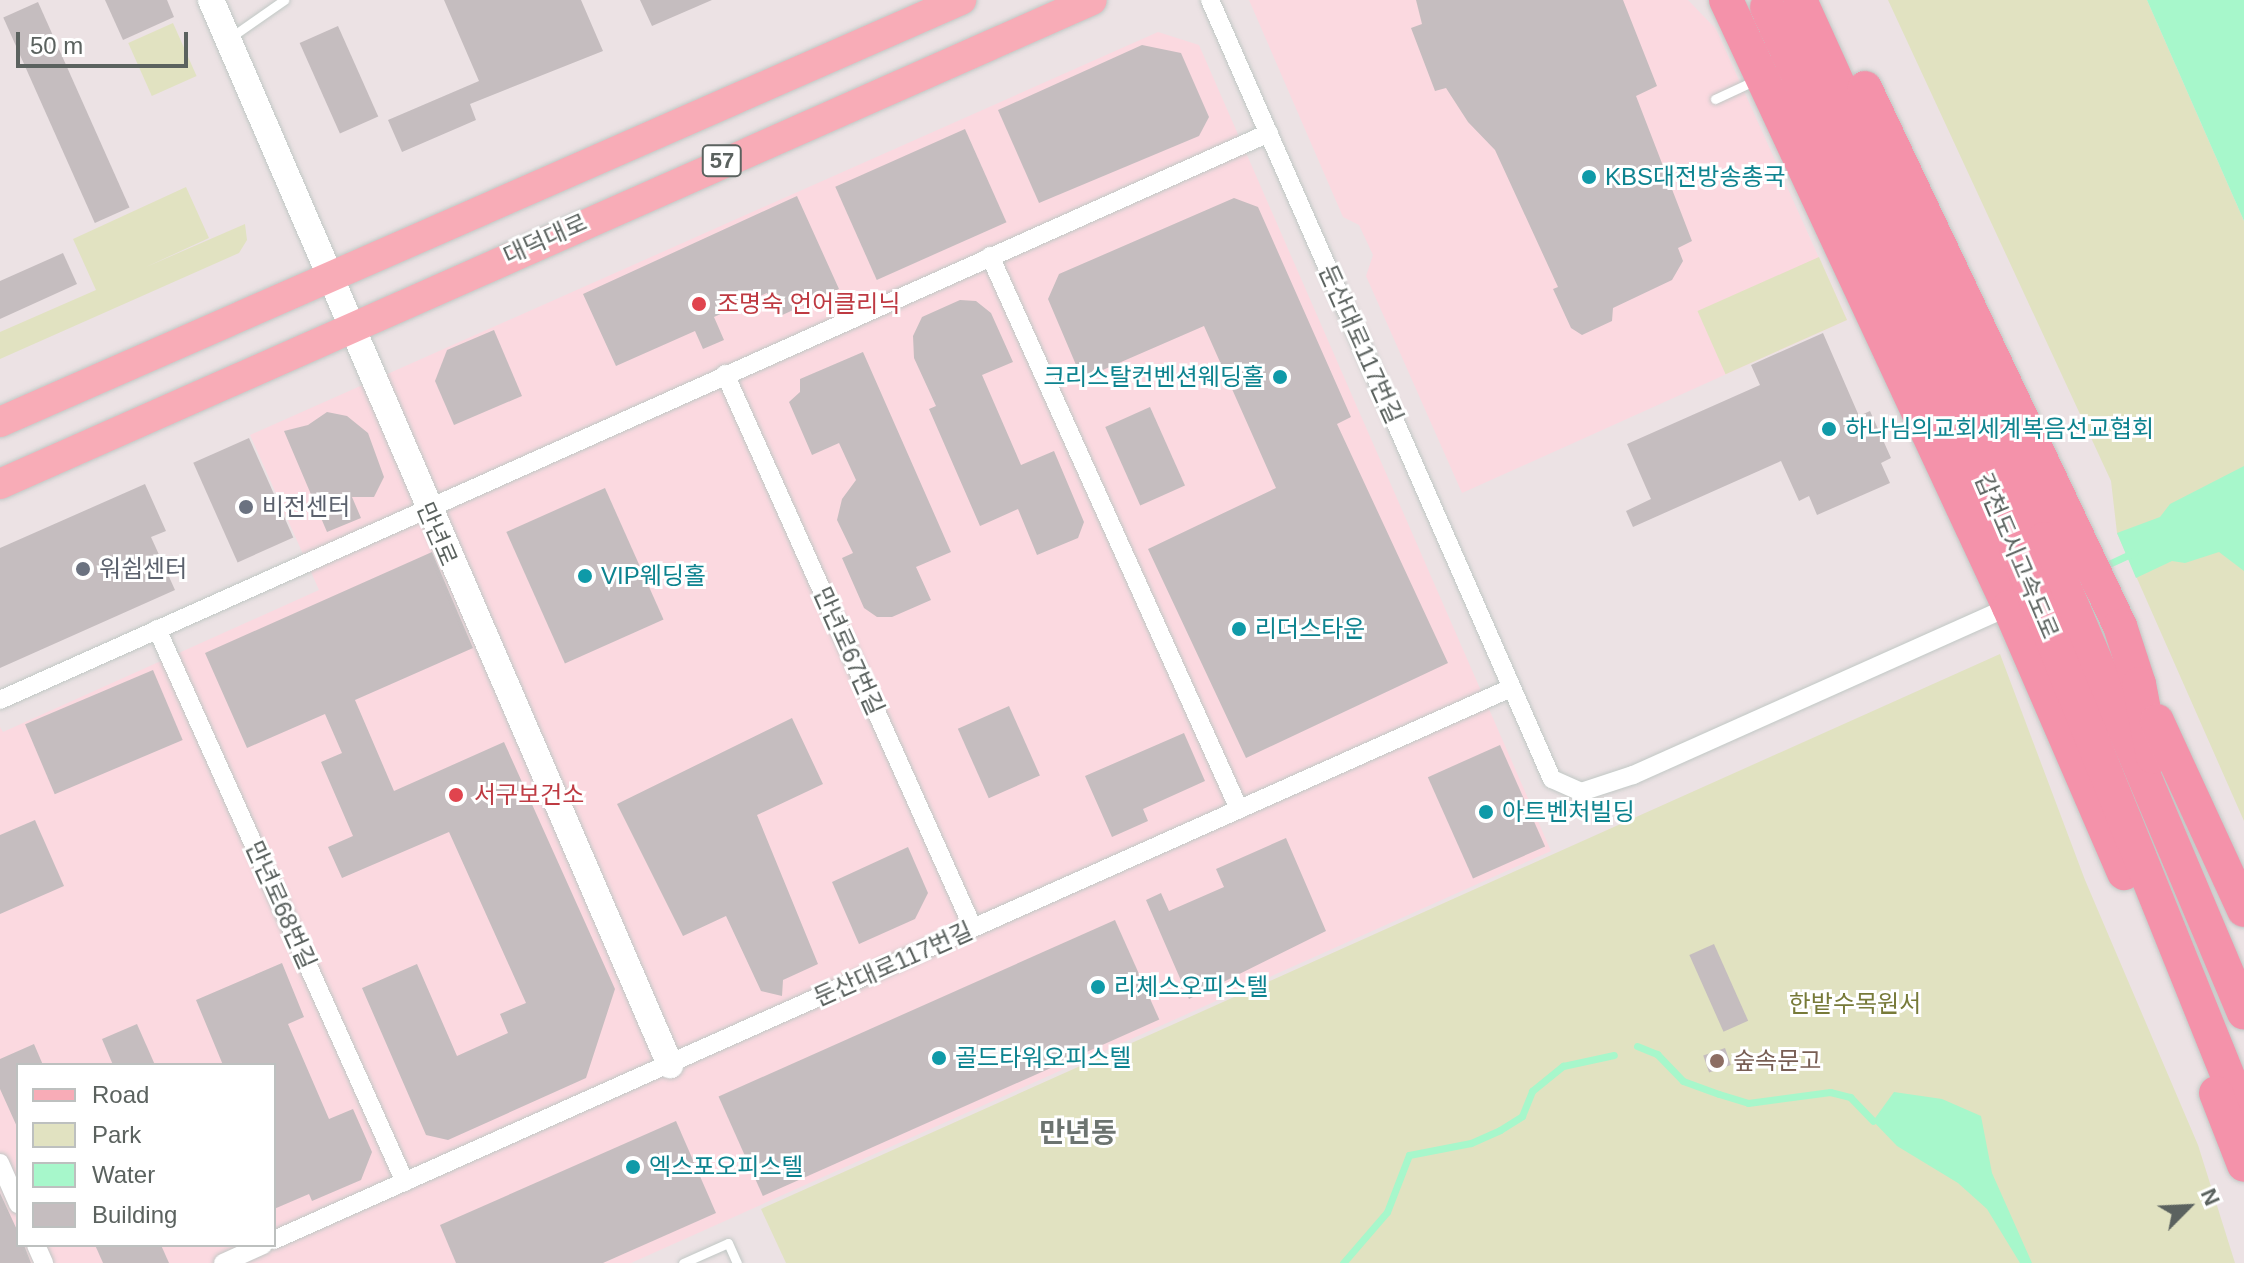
<!DOCTYPE html>
<meta charset="utf-8">
<style>
body{margin:0}
#map{position:relative;width:2244px;height:1263px;overflow:hidden;background:#ece2e4;font-family:Helvetica,"Noto Sans KR",sans-serif}
div>[style]{position:absolute}
[style*='--x']{left:calc(var(--x)*1px);top:calc(var(--y)*1px);width:calc(var(--w)*1px);rotate:calc(var(--a)*1deg)}
.commercial>*{inset:0;background:#fbd9e0}
.green>*{inset:0;background:#e1e2c1;transform-origin:0 0}
.water>*{inset:0;background:#a7f7cb}
.stream>*{height:7px;margin:-3.5px;padding:0 3.5px;transform-origin:3.5px;border-radius:3.5px;background:#a7f7cb}
.building>*{inset:0;background:#c5bdbf;transform-origin:0 0}
.roads{filter:drop-shadow(0 0 2px #c1c8c5) drop-shadow(0 0 2px #c1c8c5)}
.lane>*{height:9px;margin:-4.5px;padding:0 4.5px;transform-origin:4.5px;border-radius:4.5px;background:#fff}
.street>*{height:18px;margin:-9px;padding:0 9px;transform-origin:9px;border-radius:9px;background:#fff}
.secondary>*{height:26px;margin:-13px;padding:0 13px;transform-origin:13px;border-radius:13px;background:#fff}
.primary>*{height:30px;margin:-15px;padding:0 15px;transform-origin:15px;border-radius:15px;background:#f8acb7}
.highway>*{height:34px;margin:-17px;padding:0 17px;transform-origin:17px;border-radius:17px;background:#f492aa}
.dots>*{width:22px;height:22px;translate:-50% -50%;box-sizing:border-box;border:4px solid #fff;border-radius:50%}
span{translate:-50% -50%;white-space:nowrap;text-align:center;line-height:1.15;-webkit-text-stroke:6px #fff;paint-order:stroke}
.shield-label span{padding:2px 6px;background:#fff;border:2px solid;border-radius:6px;-webkit-text-stroke-width:0}
.shield-label{font-size:22px;color:#5b625f;font-weight:700}
.culture-label{font-size:24px;color:#0d838f}
.left{translate:0 -50%;text-align:left}
.right{translate:-100% -50%;text-align:right}
.street-label{font-size:24px;color:#5b625f}
.health-label{font-size:24px;color:#be3a42}
.worship-label{font-size:24px;color:#5b616d}
.park-label{font-size:24px;color:#777a39}
.education-label{font-size:24px;color:#785e54}
.quarter-label{font-size:28px;color:#6c7470;font-weight:700}
.legend{position:absolute;left:16px;top:1063px;width:260px;height:184px;box-sizing:border-box;background:#fff;border:2px solid #bdc0bf;margin:0;padding:10px 14px;list-style:none;font-size:24px;color:#5b625f}
.legend li{display:flex;align-items:center;gap:16px;height:40px}
.legend b{width:40px;border:2px solid #bdc0bf}
.north{position:absolute;left:2148px;top:1167px;width:80px;height:80px;-webkit-text-stroke:6px #fff;paint-order:stroke;rotate:66deg;font-size:22px;font-weight:700;line-height:32px;text-align:center;color:#5b625f}
.north::after{content:'';display:block;margin:auto;width:28px;height:36px;background:#5b625f;clip-path:polygon(50% 0,100% 100%,50% 72%,0 100%)}
.scale{position:absolute;left:16px;top:32px;width:172px;height:36px;box-sizing:border-box;border:4px solid #5b625f;border-top:0;padding-left:10px;font-size:24px;line-height:28px;white-space:nowrap;color:#5b625f;-webkit-text-stroke:6px #fff;paint-order:stroke}
</style>
<div id="map">
<div class="commercial">
<div style="clip-path:polygon(1249px 0,1688px 0,1716px 29px,1847px 320px,1462px 493px,1366px 276px,1373px 255px,1359px 225px,1343px 217px)"></div>
<div style="clip-path:polygon(evenodd,1158px 32px,1199px 45px,1551px 851px,631px 1263px,0 1263px,0 727px,3px 732px,319px 590px,250px 435px,1158px 32px,18px 1065px,274px 1065px,274px 1245px,18px 1245px,18px 1065px)"></div>
</div>
<div class="green">
<div style="clip-path:polygon(1888px 0,2147px 0,2244px 221px,2244px 821px,2117px 533px,2111px 481px)"></div>
<div style="left:173px;top:23px;width:58px;height:49px;rotate:66deg"></div>
<div style="clip-path:polygon(186px 187px,209px 238px,146px 267px,245px 224px,247px 240px,239px 253px,0 359px,0 332px,96px 290px,73px 239px)"></div>
<div style="left:1819px;top:257px;width:69px;height:133px;rotate:66deg"></div>
<div style="clip-path:polygon(2000px 654px,2085px 880px,2198px 1145px,2235px 1263px,786px 1263px,761px 1209px)"></div>
</div>
<div class="water">
<div style="clip-path:polygon(2147px 0,2244px 0,2244px 221px)"></div>
<div style="clip-path:polygon(2244px 466px,2244px 571px,2219px 552px,2185px 563px,2172px 561px,2136px 578px,2117px 533px,2160px 517px,2170px 504px)"></div>
<div style="clip-path:polygon(1894px 1092px,1942px 1099px,1981px 1116px,1992px 1173px,2032px 1263px,2020px 1263px,1987px 1209px,1958px 1183px,1897px 1146px,1873px 1121px)"></div>
</div>
<div class="stream">
<div style="--x:2111;--y:563;--w:26;--a:-25"></div>
<div style="--x:1637;--y:1046;--w:22;--a:22"></div>
<div style="--x:1657;--y:1054;--w:37;--a:46"></div>
<div style="--x:1683;--y:1081;--w:38;--a:20"></div>
<div style="--x:1719;--y:1094;--w:30;--a:17"></div>
<div style="--x:1748;--y:1103;--w:83;--a:-7.6"></div>
<div style="--x:1830;--y:1092;--w:21;--a:14"></div>
<div style="--x:1850;--y:1097;--w:33;--a:46"></div>
<div style="--x:1343;--y:1263;--w:67;--a:-49.2"></div>
<div style="--x:1387;--y:1212;--w:61;--a:-68.9"></div>
<div style="--x:1409;--y:1155;--w:63;--a:-11"></div>
<div style="--x:1471;--y:1143;--w:32;--a:-24"></div>
<div style="--x:1500;--y:1130;--w:26;--a:-32"></div>
<div style="--x:1522;--y:1116;--w:27;--a:-68"></div>
<div style="--x:1532;--y:1091;--w:40;--a:-39"></div>
<div style="--x:1563;--y:1066;--w:52;--a:-12.2"></div>
</div>
<div class="building">
<div style="clip-path:polygon(105px 0,167px 0,174px 17px,123px 40px)"></div>
<div style="clip-path:polygon(444px 0,581px 0,603px 51px,470px 104px,476px 120px,402px 152px,388px 120px,479px 81px)"></div>
<div style="clip-path:polygon(640px 0,712px 0,652px 26px)"></div>
<div style="clip-path:polygon(1416px 0,1623px 0,1657px 86px,1636px 96px,1692px 241px,1678px 248px,1683px 261px,1672px 280px,1613px 308px,1612px 321px,1582px 335px,1571px 328px,1553px 289px,1558px 287px,1495px 150px,1468px 122px,1446px 88px,1435px 91px,1411px 28px,1422px 24px)"></div>
<div style="left:38px;top:2px;width:225px;height:38px;rotate:66deg"></div>
<div style="left:338px;top:26px;width:99px;height:42px;rotate:66deg"></div>
<div style="clip-path:polygon(1142px 45px,1181px 53px,1209px 117px,1199px 136px,1039px 203px,998px 110px)"></div>
<div style="left:965px;top:129px;width:102px;height:142px;rotate:66deg"></div>
<div style="clip-path:polygon(797px 196px,839px 289px,778px 317px,767px 293px,714px 317px,724px 340px,703px 349px,695px 331px,616px 366px,583px 294px)"></div>
<div style="clip-path:polygon(1234px 198px,1258px 207px,1351px 417px,1337px 424px,1448px 663px,1246px 758px,1148px 549px,1276px 488px,1204px 326px,1082px 379px,1048px 299px,1059px 274px)"></div>
<div style="clip-path:polygon(63px 253px,77px 284px,0 319px,0 281px)"></div>
<div style="clip-path:polygon(960px 300px,976px 301px,991px 313px,1013px 362px,982px 375px,1021px 465px,1054px 451px,1084px 522px,1078px 538px,1037px 555px,1018px 509px,980px 526px,929px 409px,936px 406px,914px 358px,913px 336px,922px 317px)"></div>
<div style="clip-path:polygon(494px 330px,522px 396px,454px 425px,435px 381px,447px 350px)"></div>
<div style="clip-path:polygon(1823px 333px,1859px 416px,1870px 411px,1891px 458px,1881px 463px,1890px 483px,1817px 515px,1809px 496px,1799px 501px,1781px 461px,1633px 527px,1626px 511px,1651px 499px,1627px 444px,1760px 385px,1751px 365px)"></div>
<div style="clip-path:polygon(863px 352px,951px 552px,916px 567px,931px 600px,892px 617px,877px 617px,864px 608px,842px 558px,853px 553px,837px 520px,842px 499px,856px 480px,839px 443px,812px 455px,789px 402px,800px 392px,800px 379px)"></div>
<div style="left:1150px;top:407px;width:86px;height:49px;rotate:66deg"></div>
<div style="clip-path:polygon(327px 412px,347px 416px,368px 433px,384px 477px,374px 497px,352px 497px,361px 518px,327px 532px,284px 431px,308px 425px)"></div>
<div style="left:249px;top:438px;width:109px;height:61px;rotate:66deg"></div>
<div style="clip-path:polygon(145px 484px,166px 531px,151px 537px,175px 590px,0 668px,0 548px)"></div>
<div style="left:605px;top:488px;width:144px;height:108px;rotate:66deg"></div>
<div style="clip-path:polygon(432px 552px,473px 648px,355px 700px,394px 791px,504px 742px,615px 989px,586px 1078px,448px 1140px,426px 1135px,362px 988px,417px 964px,457px 1056px,508px 1033px,500px 1014px,526px 1003px,449px 832px,342px 878px,328px 847px,353px 836px,321px 762px,342px 753px,325px 714px,247px 748px,205px 653px)"></div>
<div style="left:153px;top:670px;width:76px;height:139px;rotate:67deg"></div>
<div style="left:1009px;top:706px;width:76px;height:56px;rotate:66deg"></div>
<div style="clip-path:polygon(792px 718px,823px 784px,757px 815px,818px 964px,783px 980px,782px 996px,761px 991px,726px 916px,683px 936px,617px 804px)"></div>
<div style="clip-path:polygon(1184px 733px,1205px 781px,1143px 809px,1148px 821px,1112px 837px,1085px 776px)"></div>
<div style="left:1500px;top:745px;width:111px;height:79px;rotate:66deg"></div>
<div style="clip-path:polygon(35px 820px,64px 886px,0 914px,0 835px)"></div>
<div style="clip-path:polygon(1286px 838px,1326px 931px,1189px 999px,1146px 900px,1161px 893px,1169px 911px,1224px 887px,1216px 869px)"></div>
<div style="clip-path:polygon(908px 847px,928px 893px,915px 919px,859px 944px,832px 882px)"></div>
<div style="left:1115px;top:920px;width:109px;height:434px;rotate:66deg"></div>
<div style="left:1714px;top:944px;width:84px;height:27px;rotate:66deg"></div>
<div style="clip-path:polygon(282px 963px,304px 1017px,288px 1024px,329px 1119px,353px 1109px,372px 1152px,361px 1180px,312px 1201px,309px 1194px,274px 1209px,274px 1065px,223px 1065px,196px 1000px)"></div>
<div style="clip-path:polygon(137px 1024px,155px 1065px,113px 1065px,102px 1039px)"></div>
<div style="clip-path:polygon(34px 1044px,43px 1065px,18px 1065px,18px 1129px,0 1089px,0 1059px)"></div>
<div style="left:1725px;top:1048px;width:18px;height:23px;rotate:71deg"></div>
<div style="clip-path:polygon(676px 1121px,716px 1213px,603px 1263px,456px 1263px,440px 1225px)"></div>
<div style="clip-path:polygon(0 1193px,18px 1232px,18px 1245px,24px 1245px,31px 1263px,0 1263px)"></div>
<div style="clip-path:polygon(95px 1245px,161px 1245px,169px 1263px,103px 1263px)"></div>
</div>
<div class="roads">
<div class="lane">
<div style="--x:231;--y:37;--w:65;--a:-34.9"></div>
<div style="--x:1715;--y:99;--w:45;--a:-24.9"></div>
<div style="--x:683;--y:1263;--w:49;--a:-24"></div>
<div style="--x:728;--y:1243;--w:22;--a:66"></div>
</div>
<div class="street">
<div style="--x:1210;--y:0;--w:851;--a:66.3"></div>
<div style="--x:1552;--y:779;--w:32;--a:24"></div>
<div style="--x:1581;--y:792;--w:55;--a:-18.1"></div>
<div style="--x:1633;--y:775;--w:412;--a:-24.1"></div>
<div style="--x:990;--y:256;--w:606;--a:65.76"></div>
<div style="--x:725;--y:374;--w:607;--a:65.88"></div>
<div style="--x:157;--y:629;--w:606;--a:65.85"></div>
<div style="--x:0;--y:700;--w:1390;--a:-24.08"></div>
<div style="--x:0;--y:1163;--w:45;--a:66.3"></div>
<div style="--x:274;--y:1240;--w:1355;--a:-24.05"></div>
<div style="--x:36;--y:1245;--w:20;--a:66"></div>
<div style="--x:223;--y:1263;--w:44;--a:-24.2"></div>
</div>
<div class="secondary">
<div style="--x:211;--y:0;--w:1160;--a:66.68"></div>
</div>
<div class="primary">
<div style="--x:0;--y:422;--w:1050;--a:-23.71"></div>
<div style="--x:0;--y:484;--w:1194;--a:-23.9"></div>
</div>
<div class="highway">
<div style="--x:1726;--y:0;--w:670;--a:65"></div>
<div style="--x:2009;--y:607;--w:290;--a:66.6"></div>
<div style="--x:1800;--y:0;--w:592;--a:65.64"></div>
<div style="--x:2044;--y:539;--w:514;--a:67.12"></div>
<div style="--x:1767;--y:7;--w:597;--a:65.37"></div>
<div style="--x:2016;--y:550;--w:610;--a:68.06"></div>
<div style="--x:1865;--y:88;--w:595;--a:64.64"></div>
<div style="--x:2120;--y:626;--w:61;--a:71.9"></div>
<div style="--x:2139;--y:684;--w:74;--a:79.1"></div>
<div style="--x:2157;--y:721;--w:208;--a:65.3"></div>
<div style="--x:2216;--y:1093;--w:77;--a:68.7"></div>
</div>
</div>
<div class="dots">
<div style="left:1589px;top:177px;background:#0f9aa8"></div>
<div style="left:699px;top:304px;background:#e0444e"></div>
<div style="left:1280px;top:377px;background:#0f9aa8"></div>
<div style="left:1829px;top:429px;background:#0f9aa8"></div>
<div style="left:246px;top:507px;background:#6b7280"></div>
<div style="left:83px;top:569px;background:#6b7280"></div>
<div style="left:585px;top:576px;background:#0f9aa8"></div>
<div style="left:1239px;top:629px;background:#0f9aa8"></div>
<div style="left:456px;top:795px;background:#e0444e"></div>
<div style="left:1486px;top:812px;background:#0f9aa8"></div>
<div style="left:1098px;top:987px;background:#0f9aa8"></div>
<div style="left:939px;top:1058px;background:#0f9aa8"></div>
<div style="left:1717px;top:1061px;background:#8d6e63"></div>
<div style="left:633px;top:1167px;background:#0f9aa8"></div>
</div>
<div class="shield-label">
<span style="left:722px;top:161px">57</span>
</div>
<div class="culture-label">
<span class="left" style="left:1605px;top:177px">KBS대전방송총국</span>
<span class="right" style="left:1264px;top:377px">크리스탈컨벤션웨딩홀</span>
<span class="left" style="left:1845px;top:429px">하나님의교회세계복음선교협회</span>
<span class="left" style="left:601px;top:576px">VIP웨딩홀</span>
<span class="left" style="left:1255px;top:629px">리더스타운</span>
<span class="left" style="left:1502px;top:812px">아트벤처빌딩</span>
<span class="left" style="left:1114px;top:987px">리체스오피스텔</span>
<span class="left" style="left:955px;top:1058px">골드타워오피스텔</span>
<span class="left" style="left:649px;top:1167px">엑스포오피스텔</span>
</div>
<div class="street-label">
<span style="left:545px;top:239px;rotate:-24deg">대덕대로</span>
<span style="left:1361px;top:344px;rotate:66deg">둔산대로117번길</span>
<span style="left:437px;top:534px;rotate:67deg">만년로</span>
<span style="left:2017px;top:556px;rotate:67deg">갑천도시고속도로</span>
<span style="left:849px;top:651px;rotate:66deg">만년로67번길</span>
<span style="left:281px;top:905px;rotate:66deg">만년로68번길</span>
<span style="left:893px;top:964px;rotate:-24deg">둔산대로117번길</span>
</div>
<div class="health-label">
<span class="left" style="left:717px;top:304px">조명숙 언어클리닉</span>
<span class="left" style="left:474px;top:795px">서구보건소</span>
</div>
<div class="worship-label">
<span class="left" style="left:262px;top:507px">비전센터</span>
<span class="left" style="left:99px;top:569px">워쉽센터</span>
</div>
<div class="park-label">
<span style="left:1855px;top:1004px">한밭수목원서</span>
</div>
<div class="education-label">
<span class="left" style="left:1733px;top:1061px">숲속문고</span>
</div>
<div class="quarter-label">
<span style="left:1078px;top:1133px">만년동</span>
</div>
<ul class="legend">
<li><b style="height:10px;background:#f8acb7"></b>Road</li>
<li><b style="height:22px;background:#e1e2c1"></b>Park</li>
<li><b style="height:22px;background:#a7f7cb"></b>Water</li>
<li><b style="height:22px;background:#c5bdbf"></b>Building</li>
</ul>
<div class="north">N</div>
<div class="scale">50 m</div>
</div>
